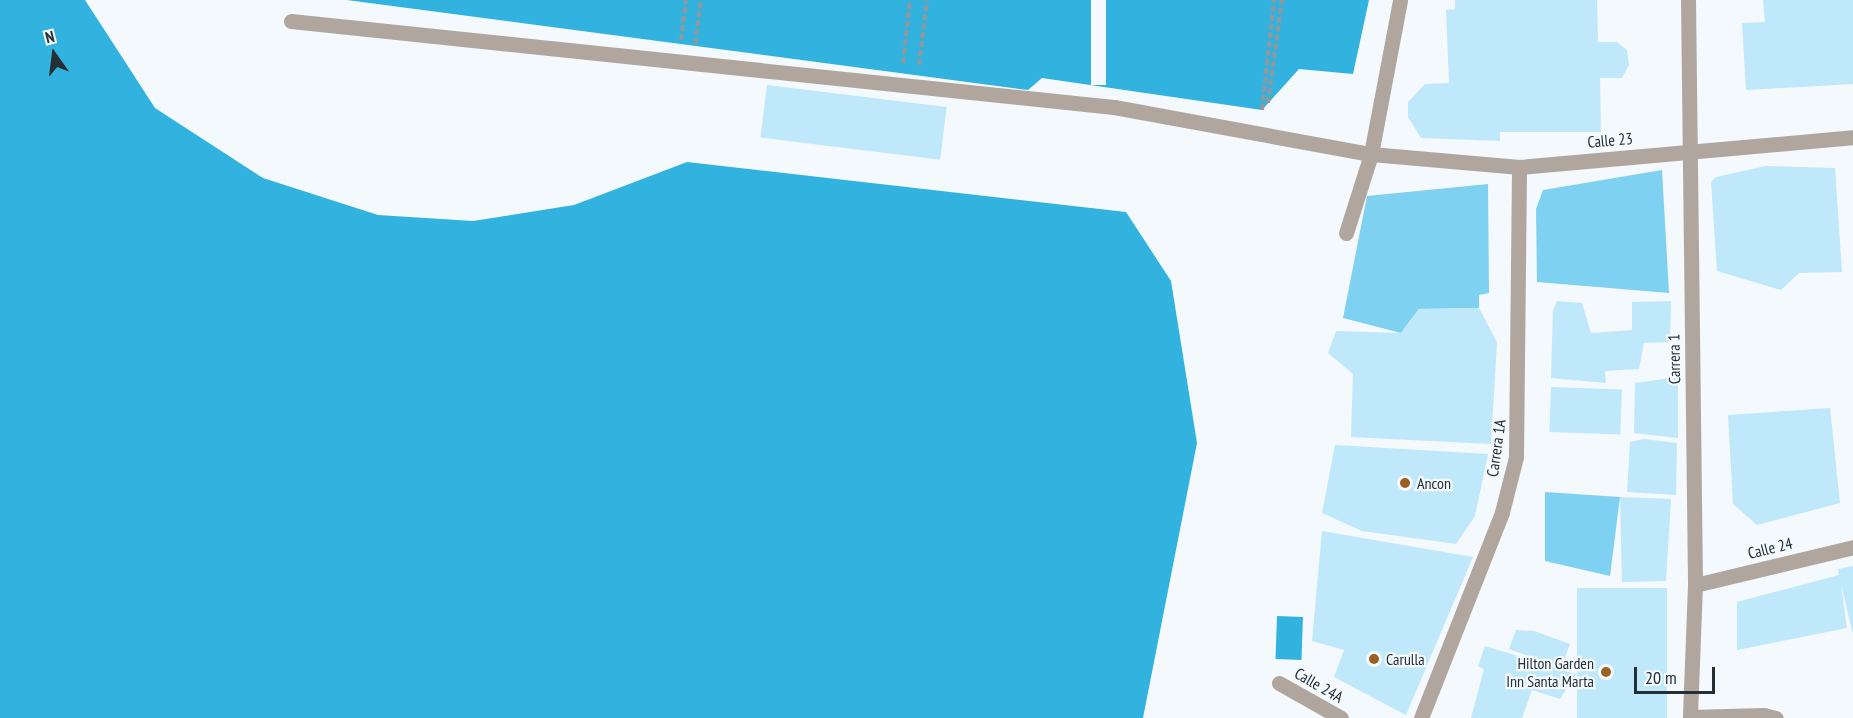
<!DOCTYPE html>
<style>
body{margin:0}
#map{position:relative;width:1853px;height:718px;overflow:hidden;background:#f3f9fc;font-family:"PT Sans Narrow",sans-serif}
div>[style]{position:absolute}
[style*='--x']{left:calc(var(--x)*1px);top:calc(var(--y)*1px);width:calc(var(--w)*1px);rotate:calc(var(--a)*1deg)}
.green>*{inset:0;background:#7fd1f2}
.water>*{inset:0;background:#32b2de;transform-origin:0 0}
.pier>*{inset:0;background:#f3f9fc;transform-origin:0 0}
.building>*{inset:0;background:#bfe8fa;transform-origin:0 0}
.path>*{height:4px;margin-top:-2px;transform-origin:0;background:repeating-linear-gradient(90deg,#8f989c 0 6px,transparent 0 9px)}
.minor>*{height:15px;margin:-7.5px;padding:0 7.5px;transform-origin:7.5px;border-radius:7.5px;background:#b1a69d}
.dots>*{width:16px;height:16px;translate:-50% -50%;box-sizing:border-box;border:3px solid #f3f9fc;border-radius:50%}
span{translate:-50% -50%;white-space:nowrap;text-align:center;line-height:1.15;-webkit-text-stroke:4.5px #f3f9fc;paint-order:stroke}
.street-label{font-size:16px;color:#232f35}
.poi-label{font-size:16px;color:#232f35}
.left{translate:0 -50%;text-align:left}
.right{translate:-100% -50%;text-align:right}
.north{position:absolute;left:24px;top:24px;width:60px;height:60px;-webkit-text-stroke:4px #f3f9fc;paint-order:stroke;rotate:346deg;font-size:16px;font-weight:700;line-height:24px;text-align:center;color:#232f35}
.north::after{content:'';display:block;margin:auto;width:21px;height:27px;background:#232f35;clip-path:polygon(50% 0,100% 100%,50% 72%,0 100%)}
.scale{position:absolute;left:1634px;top:667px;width:81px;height:27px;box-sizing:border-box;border:3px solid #232f35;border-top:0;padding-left:8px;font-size:18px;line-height:21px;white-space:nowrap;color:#232f35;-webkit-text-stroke:4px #f3f9fc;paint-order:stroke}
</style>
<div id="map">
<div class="green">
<div style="clip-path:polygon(1662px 170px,1669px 293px,1537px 282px,1536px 209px,1543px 190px)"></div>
<div style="clip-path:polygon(1488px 184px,1489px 293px,1479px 295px,1479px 308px,1419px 309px,1401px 333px,1343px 318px,1367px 196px)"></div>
<div style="clip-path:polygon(1545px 492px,1620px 497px,1610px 576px,1545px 561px)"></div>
</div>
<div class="water">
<div style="clip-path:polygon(0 0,85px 0,155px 108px,263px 178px,378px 215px,473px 221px,574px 205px,687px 162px,1126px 212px,1171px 281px,1197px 443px,1143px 718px,0 718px)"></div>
<div style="clip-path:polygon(347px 0,1369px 0,1353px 74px,1299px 69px,1262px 110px,1042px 78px,1028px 90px)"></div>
<div style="left:1277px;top:616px;width:26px;height:43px;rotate:2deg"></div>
</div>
<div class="pier">
<div style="left:1091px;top:0;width:15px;height:85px"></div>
</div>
<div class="building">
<div style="clip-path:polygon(1455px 0,1597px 0,1598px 42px,1617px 42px,1627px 50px,1629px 65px,1622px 78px,1600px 78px,1601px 132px,1500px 132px,1500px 141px,1421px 138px,1408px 117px,1408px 102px,1425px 84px,1449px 83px,1446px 10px,1455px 9px)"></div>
<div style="clip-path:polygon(1763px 0,1853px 0,1853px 84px,1746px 90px,1742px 23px,1765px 22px)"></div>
<div style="left:767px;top:85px;width:181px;height:53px;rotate:7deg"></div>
<div style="clip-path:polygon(1766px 166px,1835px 168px,1842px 272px,1799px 273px,1781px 290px,1717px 271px,1711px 182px,1716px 177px)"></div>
<div style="clip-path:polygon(1557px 301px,1582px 303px,1591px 333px,1632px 330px,1632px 302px,1671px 301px,1670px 342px,1644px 343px,1639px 369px,1605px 371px,1606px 383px,1551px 378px,1553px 310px)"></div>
<div style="clip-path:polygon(1479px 308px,1497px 342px,1491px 444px,1351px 437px,1353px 374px,1328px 353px,1336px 331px,1401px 333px,1419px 309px)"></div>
<div style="clip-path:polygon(1678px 377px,1678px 438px,1634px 433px,1635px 383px)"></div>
<div style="left:1551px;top:387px;width:71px;height:45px;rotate:2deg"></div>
<div style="clip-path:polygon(1830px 408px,1840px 503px,1757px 525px,1733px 504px,1728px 415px)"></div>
<div style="clip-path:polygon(1644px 439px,1677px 443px,1676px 495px,1627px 492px,1630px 442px)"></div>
<div style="clip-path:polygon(1335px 445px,1488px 454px,1475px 516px,1456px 544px,1362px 531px,1322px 513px)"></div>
<div style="clip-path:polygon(1620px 497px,1671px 499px,1666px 581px,1622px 582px)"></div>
<div style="clip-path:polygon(1322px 531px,1473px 557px,1406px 715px,1334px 677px,1344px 650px,1312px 641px)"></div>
<div style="clip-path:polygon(1853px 566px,1853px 634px,1841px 585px,1847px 628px,1737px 650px,1737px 602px,1839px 575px,1838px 569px)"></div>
<div style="left:1577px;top:588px;width:90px;height:130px"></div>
<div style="clip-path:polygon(1516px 630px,1534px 631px,1570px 644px,1561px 668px,1509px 649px)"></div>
<div style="clip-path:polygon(1485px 646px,1576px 674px,1560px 699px,1532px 690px,1522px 718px,1471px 718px,1484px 669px,1478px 666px)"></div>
</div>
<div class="path">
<div style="--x:681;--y:40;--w:40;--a:-82.9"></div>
<div style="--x:695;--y:44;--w:44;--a:-82.2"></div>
<div style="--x:903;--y:63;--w:63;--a:-83.7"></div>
<div style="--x:919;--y:65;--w:65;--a:-83"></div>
<div style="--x:1268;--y:103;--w:104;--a:-82.3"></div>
<div style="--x:1262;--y:110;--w:111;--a:-83.8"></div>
</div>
<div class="minor">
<div style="--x:1688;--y:0;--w:585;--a:89.31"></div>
<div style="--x:1695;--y:585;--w:133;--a:92.2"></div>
<div style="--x:291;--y:21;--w:827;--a:5.97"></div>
<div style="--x:1114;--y:107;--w:261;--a:10.4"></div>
<div style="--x:1371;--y:154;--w:149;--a:5"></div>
<div style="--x:1519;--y:167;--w:335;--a:-5.1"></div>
<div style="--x:1346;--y:233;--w:83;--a:-72.4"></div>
<div style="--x:1371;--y:154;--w:157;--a:-79.3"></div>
<div style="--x:1695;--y:585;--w:163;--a:-13.5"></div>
<div style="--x:1279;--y:683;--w:71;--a:29.4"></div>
<div style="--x:1690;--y:717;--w:74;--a:-1.5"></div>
<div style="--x:1764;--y:715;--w:12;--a:14"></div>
<div style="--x:1421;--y:718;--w:221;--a:-68.5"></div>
<div style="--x:1502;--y:512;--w:57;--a:-75.7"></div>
<div style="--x:1516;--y:457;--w:290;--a:-89.4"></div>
</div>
<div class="dots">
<div style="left:1405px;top:483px;background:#9c6022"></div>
<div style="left:1374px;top:659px;background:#9c6022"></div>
<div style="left:1606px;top:672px;background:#9c6022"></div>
</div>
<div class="street-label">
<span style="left:1610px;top:140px;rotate:-5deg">Calle 23</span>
<span style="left:1674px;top:359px;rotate:-91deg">Carrera 1</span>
<span style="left:1496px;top:448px;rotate:-82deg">Carrera 1A</span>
<span style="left:1770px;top:548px;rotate:-14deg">Calle 24</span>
<span style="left:1319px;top:685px;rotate:30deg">Calle 24A</span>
</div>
<div class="poi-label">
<span class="left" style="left:1417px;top:483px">Ancon</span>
<span class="left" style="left:1386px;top:659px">Carulla</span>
<span class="right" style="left:1594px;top:672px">Hilton Garden<br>Inn Santa Marta</span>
</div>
<div class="north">N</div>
<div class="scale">20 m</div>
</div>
